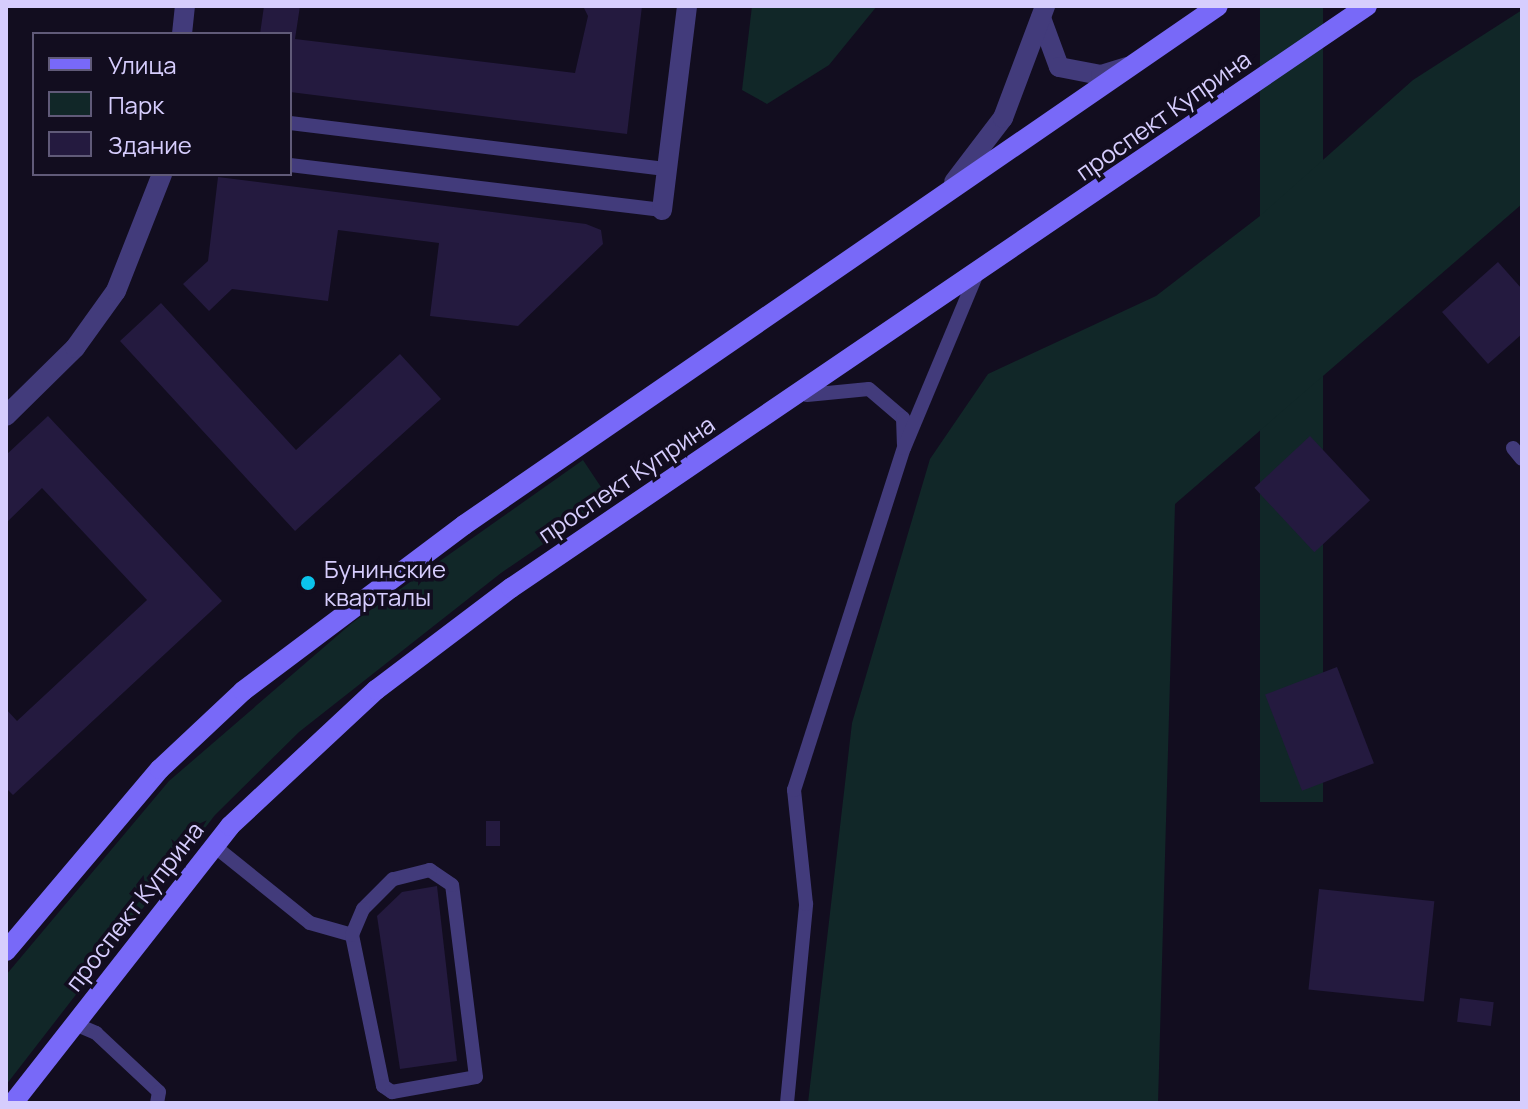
<!DOCTYPE html>
<meta charset="utf-8">
<style>
body{margin:0}
#map{position:relative;width:1528px;height:1109px;overflow:hidden;background:#120d1f;font-family:Manrope,sans-serif}
div>[style]{position:absolute}
[style*='--x']{left:calc(var(--x)*1px);top:calc(var(--y)*1px);width:calc(var(--w)*1px);rotate:calc(var(--a)*1deg)}
.green>*{inset:0;background:#112728;transform-origin:0 0}
.building>*{inset:0;background:#241a3f;transform-origin:0 0}
.service>*{height:14px;margin:-7px;padding:0 7px;transform-origin:7px;border-radius:7px;background:#423b7b}
.minor>*{height:20px;margin:-10px;padding:0 10px;transform-origin:10px;border-radius:10px;background:#423b7b}
.tertiary>*{height:20px;margin:-10px;padding:0 10px;transform-origin:10px;border-radius:10px;background:#423b7b}
.secondary>*{height:20px;margin:-10px;padding:0 10px;transform-origin:10px;border-radius:10px;background:#7869f8}
.dots>*{width:22px;height:22px;translate:-50% -50%;box-sizing:border-box;border:4px solid #120d1f;border-radius:50%}
span{translate:-50% -50%;white-space:nowrap;text-align:center;line-height:1.15;-webkit-text-stroke:7px #120d1f;paint-order:stroke}
.street-label{font-size:24px;color:#d6cdfd}
.poi-label{font-size:24px;color:#d6cdfd}
.left{translate:0 -50%;text-align:left}
.frame{position:absolute;inset:0;border:8px solid #d6cdfd;pointer-events:none}
.legend{position:absolute;left:32px;top:32px;width:260px;height:144px;box-sizing:border-box;background:#120d1f;border:2px solid #605a78;margin:0;padding:10px 14px;list-style:none;font-size:24px;color:#d6cdfd}
.legend li{display:flex;align-items:center;gap:16px;height:40px}
.legend b{width:40px;border:2px solid #605a78}
</style>
<div id="map">
<div class="green">
<div style="clip-path:polygon(752px 6px,877px 6px,829px 65px,767px 104px,742px 90px)"></div>
<div style="left:1260px;top:6px;width:63px;height:796px"></div>
<div style="clip-path:polygon(1522px 10px,1522px 204px,1175px 504px,1158px 1103px,808px 1103px,852px 723px,930px 459px,988px 374px,1156px 296px,1260px 216px,1413px 80px)"></div>
<div style="clip-path:polygon(583px 460px,609px 499px,501px 573px,299px 732px,215px 815px,6px 1085px,6px 975px,169px 781px,352px 623px)"></div>
</div>
<div class="building">
<div style="clip-path:polygon(264px 6px,300px 6px,295px 39px,575px 73px,588px 16px,583px 6px,642px 6px,627px 134px,290px 92px,290px 34px,260px 34px)"></div>
<div style="clip-path:polygon(218px 177px,586px 224px,601px 230px,603px 244px,518px 326px,430px 316px,439px 243px,338px 230px,328px 301px,232px 289px,209px 311px,183px 284px,208px 261px)"></div>
<div style="clip-path:polygon(1498px 262px,1522px 289px,1522px 334px,1488px 364px,1442px 312px)"></div>
<div style="clip-path:polygon(161px 303px,296px 450px,400px 354px,441px 399px,295px 531px,120px 341px)"></div>
<div style="clip-path:polygon(48px 416px,222px 601px,13px 795px,6px 788px,6px 709px,17px 721px,147px 600px,42px 488px,6px 523px,6px 455px)"></div>
<div style="left:1310px;top:436px;width:88px;height:76px;rotate:47deg"></div>
<div style="left:1337px;top:667px;width:103px;height:77px;rotate:69deg"></div>
<div style="left:486px;top:821px;width:14px;height:25px"></div>
<div style="clip-path:polygon(437px 886px,457px 1061px,400px 1069px,377px 916px,402px 892px)"></div>
<div style="left:1319px;top:889px;width:116px;height:101px;rotate:6deg"></div>
<div style="left:1460px;top:998px;width:34px;height:24px;rotate:7deg"></div>
</div>
<div class="service">
<div style="--x:290;--y:123;--w:380;--a:7"></div>
<div style="--x:290;--y:165;--w:375;--a:6.9"></div>
<div style="--x:807;--y:395;--w:62;--a:-5.5"></div>
<div style="--x:869;--y:389;--w:45;--a:40.5"></div>
<div style="--x:903;--y:418;--w:26;--a:88"></div>
<div style="--x:1513;--y:448;--w:14;--a:51"></div>
<div style="--x:213;--y:845;--w:124;--a:38.8"></div>
<div style="--x:310;--y:923;--w:44;--a:15.9"></div>
<div style="--x:352;--y:935;--w:154;--a:78.4"></div>
<div style="--x:383;--y:1086;--w:11;--a:34"></div>
<div style="--x:392;--y:1092;--w:85;--a:-10.1"></div>
<div style="--x:476;--y:1077;--w:193;--a:-97.1"></div>
<div style="--x:452;--y:885;--w:27;--a:-146"></div>
<div style="--x:430;--y:870;--w:38;--a:166"></div>
<div style="--x:393;--y:879;--w:42;--a:135"></div>
<div style="--x:363;--y:909;--w:28;--a:113"></div>
<div style="--x:75;--y:1024;--w:23;--a:23"></div>
<div style="--x:96;--y:1033;--w:86;--a:43.1"></div>
<div style="--x:159;--y:1092;--w:11;--a:100"></div>
<div style="--x:787;--y:1103;--w:200;--a:-84.5"></div>
<div style="--x:806;--y:904;--w:115;--a:-96"></div>
<div style="--x:794;--y:790;--w:359;--a:-72.2"></div>
<div style="--x:904;--y:448;--w:186;--a:-67.3"></div>
</div>
<div class="minor">
<div style="--x:182;--y:34;--w:28;--a:-84"></div>
<div style="--x:662;--y:210;--w:206;--a:-83"></div>
<div style="--x:6;--y:416;--w:97;--a:-44.6"></div>
<div style="--x:75;--y:348;--w:70;--a:-54.3"></div>
<div style="--x:116;--y:291;--w:126;--a:-68.5"></div>
</div>
<div class="tertiary">
<div style="--x:1041;--y:18;--w:52;--a:69.8"></div>
<div style="--x:1059;--y:67;--w:43;--a:10.8"></div>
<div style="--x:1101;--y:75;--w:27;--a:-17"></div>
<div style="--x:954;--y:182;--w:81;--a:-52.6"></div>
<div style="--x:1003;--y:118;--w:120;--a:-69.4"></div>
</div>
<div class="secondary">
<div style="--x:6;--y:951;--w:238;--a:-49.8"></div>
<div style="--x:160;--y:769;--w:114;--a:-43.2"></div>
<div style="--x:243;--y:691;--w:276;--a:-36.9"></div>
<div style="--x:464;--y:525;--w:915;--a:-34.54"></div>
<div style="--x:13;--y:1103;--w:352;--a:-51.9"></div>
<div style="--x:230;--y:826;--w:200;--a:-43"></div>
<div style="--x:376;--y:690;--w:169;--a:-37.1"></div>
<div style="--x:511;--y:588;--w:1035;--a:-34.21"></div>
</div>
<div class="dots">
<div style="left:308px;top:583px;background:#0bc3eb"></div>
</div>
<div class="street-label">
<span style="left:1163px;top:115px;rotate:-35deg">проспект Куприна</span>
<span style="left:626px;top:479px;rotate:-34deg">проспект Куприна</span>
<span style="left:134px;top:906px;rotate:-52deg">проспект Куприна</span>
</div>
<div class="poi-label">
<span class="left" style="left:324px;top:583px">Бунинские<br>кварталы</span>
</div>
<div class="frame"></div>
<ul class="legend">
<li><b style="height:10px;background:#7869f8"></b>Улица</li>
<li><b style="height:22px;background:#112728"></b>Парк</li>
<li><b style="height:22px;background:#241a3f"></b>Здание</li>
</ul>
</div>
